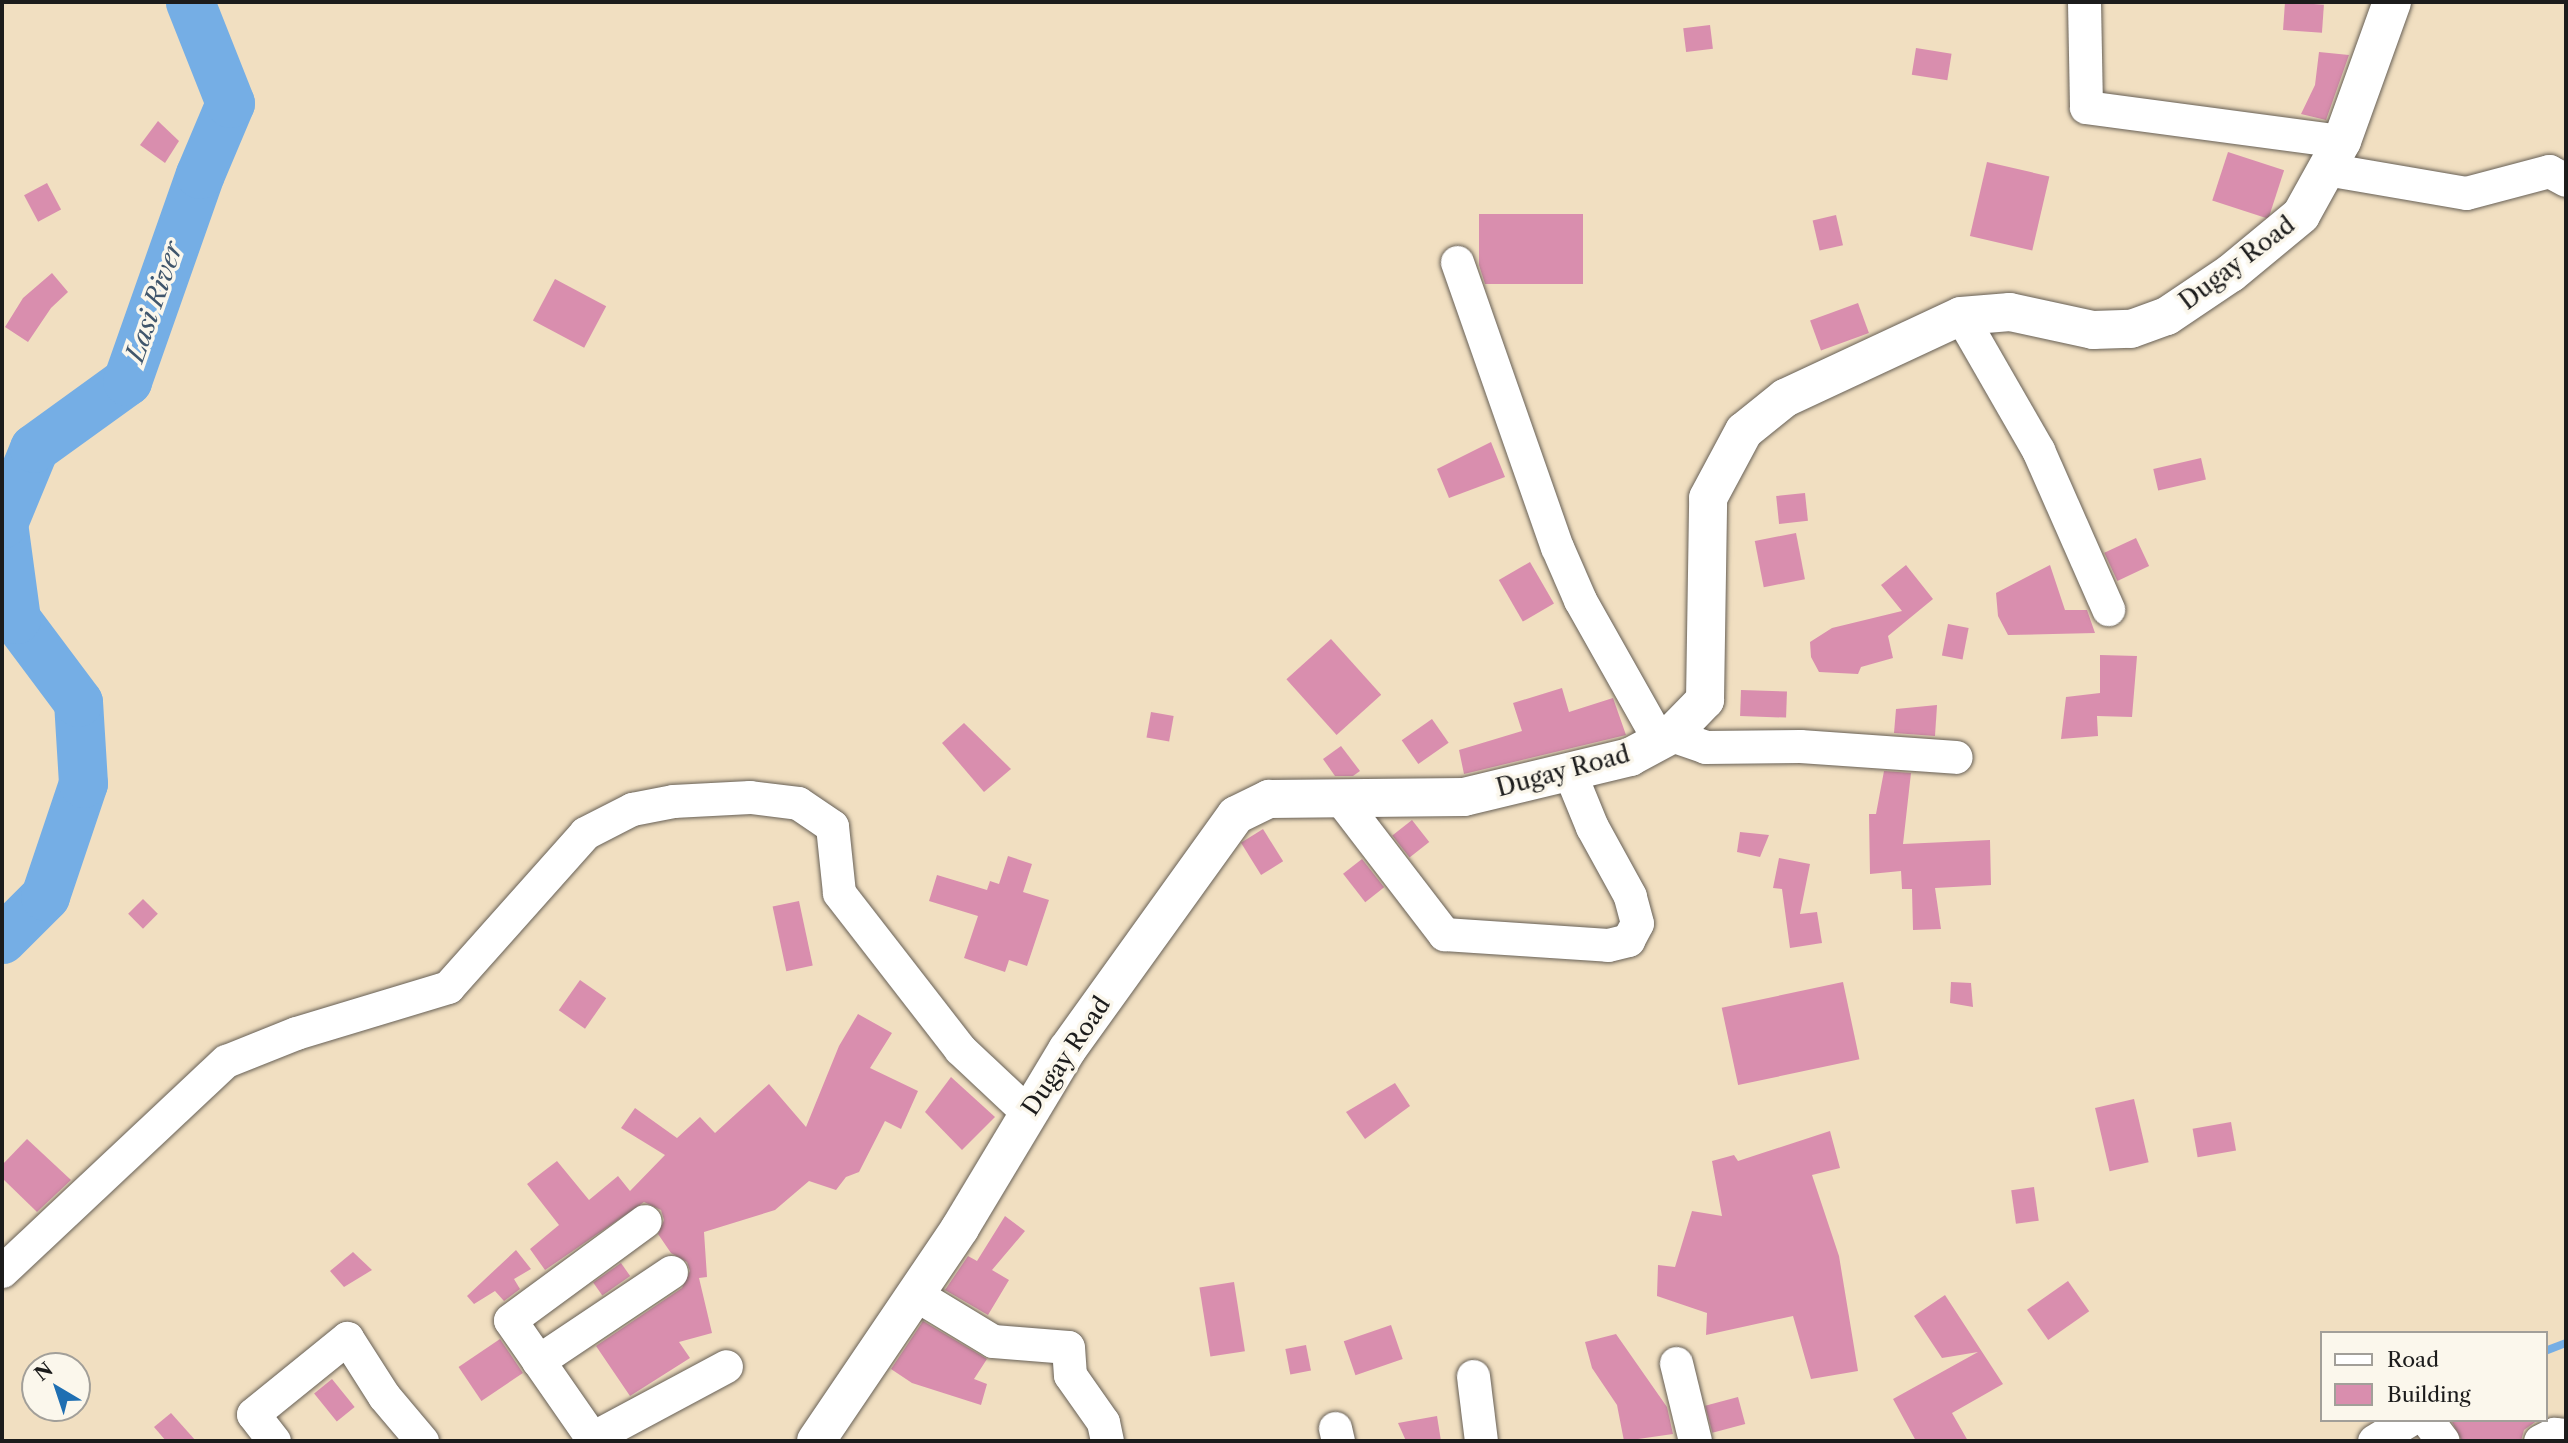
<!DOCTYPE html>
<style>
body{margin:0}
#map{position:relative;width:2568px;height:1443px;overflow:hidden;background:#f1dfc1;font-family:"Libre Caslon Text",serif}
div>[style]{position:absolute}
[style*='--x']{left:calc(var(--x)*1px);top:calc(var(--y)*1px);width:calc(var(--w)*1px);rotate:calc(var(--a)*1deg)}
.stream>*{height:8px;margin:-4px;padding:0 4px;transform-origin:4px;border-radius:4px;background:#75aee5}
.river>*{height:49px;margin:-24.5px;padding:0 24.5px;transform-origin:24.5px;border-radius:24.5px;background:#75aee5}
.building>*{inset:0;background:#d98eae;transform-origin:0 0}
.roads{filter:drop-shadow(0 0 2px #676056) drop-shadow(0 0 2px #676056)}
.minor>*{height:33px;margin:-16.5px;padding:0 16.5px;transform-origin:16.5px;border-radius:16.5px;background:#fff}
.tertiary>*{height:38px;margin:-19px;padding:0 19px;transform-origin:19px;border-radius:19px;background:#fff}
span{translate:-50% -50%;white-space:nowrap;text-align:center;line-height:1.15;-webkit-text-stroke:7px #fbf7ec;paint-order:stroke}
.street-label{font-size:24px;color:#1c1c1c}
.water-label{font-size:26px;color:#40566c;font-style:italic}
.frame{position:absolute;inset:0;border:4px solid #1c1c1c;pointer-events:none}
.legend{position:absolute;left:2320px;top:1331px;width:228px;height:91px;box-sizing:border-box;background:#fbf7ec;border:2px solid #a29f99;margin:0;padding:9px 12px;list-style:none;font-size:21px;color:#1c1c1c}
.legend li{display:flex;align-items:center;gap:14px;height:35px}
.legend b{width:35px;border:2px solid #a29f99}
.north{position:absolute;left:21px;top:1352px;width:70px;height:70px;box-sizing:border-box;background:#fbf7ec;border:2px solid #a29f99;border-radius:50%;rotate:321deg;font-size:19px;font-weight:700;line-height:28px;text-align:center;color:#1c1c1c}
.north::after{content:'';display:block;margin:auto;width:24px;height:32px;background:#1f6fb2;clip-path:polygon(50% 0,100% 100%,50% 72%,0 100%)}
</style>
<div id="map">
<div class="stream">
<div style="--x:2545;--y:1351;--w:22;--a:-21"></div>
</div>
<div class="river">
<div style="--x:2;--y:939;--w:61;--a:-45"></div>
<div style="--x:45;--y:896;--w:119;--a:-71.4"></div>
<div style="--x:83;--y:783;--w:81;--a:-93.5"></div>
<div style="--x:78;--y:702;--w:104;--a:-126.8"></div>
<div style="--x:16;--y:619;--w:97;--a:-97.7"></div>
<div style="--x:3;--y:523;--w:81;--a:-67.5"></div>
<div style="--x:34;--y:448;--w:115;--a:-35.8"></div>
<div style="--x:127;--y:381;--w:219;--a:-70.6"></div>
<div style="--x:200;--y:174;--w:77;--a:-67.1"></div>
<div style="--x:230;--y:103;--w:109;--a:-111.6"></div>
</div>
<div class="building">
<div style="left:2285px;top:2px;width:39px;height:28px;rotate:4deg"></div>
<div style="left:1710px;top:25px;width:24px;height:27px;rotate:83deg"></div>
<div style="left:1916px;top:48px;width:36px;height:27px;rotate:9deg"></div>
<div style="clip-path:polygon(2319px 52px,2349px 55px,2326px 120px,2301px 114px,2315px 85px)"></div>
<div style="clip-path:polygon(158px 121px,179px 141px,165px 163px,140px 145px)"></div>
<div style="left:2228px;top:152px;width:59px;height:51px;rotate:18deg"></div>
<div style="left:1987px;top:162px;width:64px;height:76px;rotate:13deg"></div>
<div style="left:47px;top:183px;width:30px;height:26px;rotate:62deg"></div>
<div style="clip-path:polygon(1479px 214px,1583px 214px,1583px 284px,1485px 284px,1479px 265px)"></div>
<div style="left:1836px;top:215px;width:31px;height:24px;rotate:77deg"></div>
<div style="clip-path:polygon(52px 273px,68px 292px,51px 308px,28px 342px,5px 327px,23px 298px)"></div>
<div style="left:555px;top:279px;width:58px;height:47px;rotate:28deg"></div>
<div style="left:1858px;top:303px;width:32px;height:51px;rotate:70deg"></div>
<div style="clip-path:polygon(1491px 442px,1505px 477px,1449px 498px,1437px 469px)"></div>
<div style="left:2201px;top:458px;width:22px;height:49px;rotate:77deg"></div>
<div style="left:1805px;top:493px;width:28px;height:29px;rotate:84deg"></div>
<div style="left:1796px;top:533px;width:47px;height:42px;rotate:79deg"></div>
<div style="left:2136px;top:538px;width:31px;height:35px;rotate:65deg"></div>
<div style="left:1530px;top:562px;width:48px;height:36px;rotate:60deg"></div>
<div style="clip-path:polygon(1906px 565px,1933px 599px,1888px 636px,1893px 658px,1861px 667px,1858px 674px,1819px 672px,1811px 657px,1810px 642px,1832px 628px,1902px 611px,1881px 585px)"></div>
<div style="clip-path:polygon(2050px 565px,2065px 610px,2087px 610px,2095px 633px,2008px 635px,1998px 616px,1996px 593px)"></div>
<div style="left:1948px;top:624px;width:21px;height:32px;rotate:11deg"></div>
<div style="left:1331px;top:639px;width:75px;height:60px;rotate:48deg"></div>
<div style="clip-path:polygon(2100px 655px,2137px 656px,2132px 717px,2097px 716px,2098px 736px,2061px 739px,2066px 697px,2100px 693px)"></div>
<div style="clip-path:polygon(1562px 688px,1569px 712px,1613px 698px,1626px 735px,1464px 774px,1459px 750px,1522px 731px,1513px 703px)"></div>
<div style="left:1741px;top:690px;width:46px;height:26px;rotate:2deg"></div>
<div style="clip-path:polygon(1937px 705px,1935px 736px,1894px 733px,1896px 709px)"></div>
<div style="left:1151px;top:712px;width:23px;height:26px;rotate:10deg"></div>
<div style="left:1432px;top:719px;width:29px;height:37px;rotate:55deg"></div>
<div style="clip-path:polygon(964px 723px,1011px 769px,984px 792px,942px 743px)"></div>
<div style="clip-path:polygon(1341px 746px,1360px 771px,1353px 776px,1335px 776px,1323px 759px)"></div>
<div style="clip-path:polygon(1884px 771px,1911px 773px,1903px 844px,1990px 840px,1991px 885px,1935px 888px,1941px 929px,1913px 930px,1912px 889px,1902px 889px,1901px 871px,1870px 874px,1869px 814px,1876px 814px)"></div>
<div style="left:1412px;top:820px;width:28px;height:25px;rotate:52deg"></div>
<div style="left:1263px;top:829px;width:38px;height:26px;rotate:58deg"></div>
<div style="clip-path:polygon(1740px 832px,1769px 835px,1760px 857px,1737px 852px)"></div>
<div style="clip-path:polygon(1008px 856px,1032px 864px,1023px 892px,1049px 900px,1027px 966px,1009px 960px,1005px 972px,964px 958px,978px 916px,929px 901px,937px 875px,987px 890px,990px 881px,999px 884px)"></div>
<div style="clip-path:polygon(1779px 858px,1810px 864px,1800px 914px,1817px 912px,1822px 943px,1790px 948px,1782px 889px,1773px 888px)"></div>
<div style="left:1362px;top:859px;width:36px;height:24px;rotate:52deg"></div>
<div style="left:143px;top:899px;width:21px;height:21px;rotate:45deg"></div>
<div style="left:799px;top:901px;width:66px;height:27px;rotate:78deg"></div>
<div style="left:580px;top:980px;width:32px;height:37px;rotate:35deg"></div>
<div style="left:1843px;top:982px;width:79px;height:124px;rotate:78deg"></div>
<div style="clip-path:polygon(1951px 982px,1971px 983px,1973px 1007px,1950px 1003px)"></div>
<div style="clip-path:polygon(858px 1014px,892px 1033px,870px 1068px,918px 1091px,901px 1129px,885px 1121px,859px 1172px,846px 1177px,836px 1190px,809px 1181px,775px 1210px,704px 1232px,707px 1277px,699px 1278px,712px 1333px,679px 1342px,690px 1358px,630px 1396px,596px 1346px,682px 1288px,690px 1271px,687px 1262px,671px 1253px,658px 1234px,664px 1220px,661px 1210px,644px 1202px,545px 1270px,530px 1249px,559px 1225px,527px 1184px,557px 1161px,589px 1200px,618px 1176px,630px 1191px,665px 1155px,621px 1128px,635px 1108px,677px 1138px,700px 1117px,715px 1133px,769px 1084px,806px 1127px,839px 1046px)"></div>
<div style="clip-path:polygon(951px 1077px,995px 1117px,962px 1150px,925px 1112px)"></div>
<div style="clip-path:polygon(1395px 1083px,1410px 1106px,1365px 1139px,1346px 1112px)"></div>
<div style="left:2134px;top:1099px;width:65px;height:40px;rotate:77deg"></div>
<div style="left:2231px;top:1122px;width:29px;height:39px;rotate:80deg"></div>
<div style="clip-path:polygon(1830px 1131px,1840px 1168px,1812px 1175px,1839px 1256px,1858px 1371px,1811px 1379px,1793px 1316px,1706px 1335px,1707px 1313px,1657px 1296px,1658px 1265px,1675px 1267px,1692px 1211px,1722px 1216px,1712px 1161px,1734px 1155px,1738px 1161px)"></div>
<div style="clip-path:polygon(27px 1139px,71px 1180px,37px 1212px,2px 1178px,2px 1165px)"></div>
<div style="left:2034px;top:1187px;width:34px;height:23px;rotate:82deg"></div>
<div style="clip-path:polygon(1005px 1216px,1025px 1231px,992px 1270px,1009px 1280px,988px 1315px,945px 1290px,968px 1256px,977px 1261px)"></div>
<div style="clip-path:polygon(516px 1250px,531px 1269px,514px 1279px,520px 1289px,504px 1301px,495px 1291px,474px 1304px,467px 1296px)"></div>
<div style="clip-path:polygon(353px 1252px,372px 1270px,344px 1287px,330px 1271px)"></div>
<div style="left:621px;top:1263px;width:16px;height:34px;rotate:55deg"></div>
<div style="left:2068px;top:1281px;width:37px;height:50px;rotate:55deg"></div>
<div style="left:1234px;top:1282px;width:70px;height:35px;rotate:81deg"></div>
<div style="clip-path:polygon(1945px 1295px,2003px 1384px,1952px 1413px,1968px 1441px,1916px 1441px,1893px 1399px,1978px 1352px,1942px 1358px,1914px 1316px)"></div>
<div style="clip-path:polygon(923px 1321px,987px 1359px,974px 1379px,987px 1384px,981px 1405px,912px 1383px,891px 1369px)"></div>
<div style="left:1391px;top:1325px;width:36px;height:50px;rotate:71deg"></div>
<div style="clip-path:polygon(1616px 1334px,1667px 1407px,1673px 1434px,1624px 1441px,1617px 1405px,1592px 1368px,1585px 1342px)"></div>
<div style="left:500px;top:1339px;width:41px;height:50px;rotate:56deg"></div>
<div style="left:1306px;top:1345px;width:26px;height:21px;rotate:79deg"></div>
<div style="left:332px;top:1379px;width:36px;height:23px;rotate:51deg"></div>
<div style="left:1738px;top:1397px;width:28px;height:34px;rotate:75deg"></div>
<div style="clip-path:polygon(171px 1413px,196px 1441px,166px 1441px,154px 1427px)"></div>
<div style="clip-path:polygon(1437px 1416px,1441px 1441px,1406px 1441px,1398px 1423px)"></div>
<div style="clip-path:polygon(2451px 1420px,2538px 1420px,2524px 1430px,2521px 1441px,2462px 1441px)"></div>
</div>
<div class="roads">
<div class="minor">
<div style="--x:2084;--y:2;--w:105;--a:88.9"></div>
<div style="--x:2086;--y:107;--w:258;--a:7.6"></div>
<div style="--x:2326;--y:169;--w:142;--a:9.7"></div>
<div style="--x:2466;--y:193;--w:86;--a:-14.8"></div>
<div style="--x:2549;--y:171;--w:19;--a:28"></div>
<div style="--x:1457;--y:262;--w:302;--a:70.7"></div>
<div style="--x:1557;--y:547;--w:58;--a:66.5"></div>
<div style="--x:1580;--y:600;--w:163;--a:60.6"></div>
<div style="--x:1961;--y:316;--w:155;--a:60.1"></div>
<div style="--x:2038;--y:450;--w:174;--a:66.2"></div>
<div style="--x:1671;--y:735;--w:36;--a:19"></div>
<div style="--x:1705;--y:747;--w:95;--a:-0.6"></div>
<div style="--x:1800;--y:746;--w:156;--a:4"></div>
<div style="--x:1339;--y:797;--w:173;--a:52.5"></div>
<div style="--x:1444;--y:934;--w:164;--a:3.8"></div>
<div style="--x:1608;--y:945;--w:21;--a:-14"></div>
<div style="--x:1628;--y:940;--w:19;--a:-62"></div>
<div style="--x:1637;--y:923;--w:28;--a:-105"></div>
<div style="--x:1630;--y:896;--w:79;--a:-118.8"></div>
<div style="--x:1592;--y:827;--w:61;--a:-112.3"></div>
<div style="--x:2;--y:1271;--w:307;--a:-43.2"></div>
<div style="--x:226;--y:1061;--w:75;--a:-21.8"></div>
<div style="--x:296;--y:1033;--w:159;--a:-16.8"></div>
<div style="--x:448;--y:987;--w:206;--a:-48.3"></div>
<div style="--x:585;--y:833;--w:53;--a:-27.1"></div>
<div style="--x:632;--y:809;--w:42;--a:-11"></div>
<div style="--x:673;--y:801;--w:77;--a:-3"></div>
<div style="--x:750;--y:797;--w:48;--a:7.1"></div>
<div style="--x:798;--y:803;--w:41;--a:34.1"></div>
<div style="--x:832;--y:826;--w:67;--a:84"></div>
<div style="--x:839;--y:893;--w:197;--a:52.2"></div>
<div style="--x:960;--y:1049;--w:92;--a:43.2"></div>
<div style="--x:915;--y:1294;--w:91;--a:31.1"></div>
<div style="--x:993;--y:1341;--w:75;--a:4.6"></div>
<div style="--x:1068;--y:1347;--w:28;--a:86"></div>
<div style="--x:1070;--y:1375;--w:57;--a:54.9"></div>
<div style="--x:1103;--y:1422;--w:19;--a:78"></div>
<div style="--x:538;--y:1361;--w:160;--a:-33.8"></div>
<div style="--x:1676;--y:1363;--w:80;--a:76.3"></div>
<div style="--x:1473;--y:1376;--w:65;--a:83"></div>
<div style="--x:2427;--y:1420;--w:26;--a:53"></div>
<div style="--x:1335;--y:1428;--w:13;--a:77"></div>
<div style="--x:592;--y:1438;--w:152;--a:-28.2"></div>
<div style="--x:274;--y:1441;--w:34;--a:-128"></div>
<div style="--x:253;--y:1414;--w:121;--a:-39"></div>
<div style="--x:347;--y:1338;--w:69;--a:57.5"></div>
<div style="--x:384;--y:1396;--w:59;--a:49.8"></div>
<div style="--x:594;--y:1441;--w:147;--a:-124.8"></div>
<div style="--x:510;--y:1320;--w:167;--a:-36.3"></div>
<div style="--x:2374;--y:1441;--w:41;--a:-31"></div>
<div style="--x:2540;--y:1441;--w:16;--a:-27"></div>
<div style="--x:2554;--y:1434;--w:12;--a:5"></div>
</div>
<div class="tertiary">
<div style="--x:816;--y:1441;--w:257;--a:-55.9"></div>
<div style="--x:960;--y:1228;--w:208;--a:-59"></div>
<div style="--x:1067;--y:1050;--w:289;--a:-54.3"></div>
<div style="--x:1236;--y:815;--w:37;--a:-26"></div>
<div style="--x:1269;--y:799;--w:195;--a:-0.6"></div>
<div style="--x:1464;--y:797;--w:171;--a:-13.5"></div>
<div style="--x:1630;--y:757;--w:47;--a:-28.2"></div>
<div style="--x:1671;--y:735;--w:49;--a:-45.8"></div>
<div style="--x:1705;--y:700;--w:202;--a:-89.1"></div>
<div style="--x:1708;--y:498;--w:76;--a:-61.8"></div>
<div style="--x:1744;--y:431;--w:53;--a:-38.8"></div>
<div style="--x:1785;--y:398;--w:194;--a:-25"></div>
<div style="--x:1961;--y:316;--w:49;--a:-4.7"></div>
<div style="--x:2010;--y:312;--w:85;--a:12.2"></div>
<div style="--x:2093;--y:330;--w:38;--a:-2"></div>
<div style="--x:2131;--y:329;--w:38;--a:-20"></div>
<div style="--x:2167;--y:316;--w:77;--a:-33.9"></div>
<div style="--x:2231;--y:273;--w:91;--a:-39.6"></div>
<div style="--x:2301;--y:215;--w:85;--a:-61"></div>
<div style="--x:2342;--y:141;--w:148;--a:-70.2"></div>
</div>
</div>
<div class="street-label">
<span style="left:2237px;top:263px;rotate:-37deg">Dugay Road</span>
<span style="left:1563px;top:771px;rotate:-15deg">Dugay Road</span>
<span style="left:1066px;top:1056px;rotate:-56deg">Dugay Road</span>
</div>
<div class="water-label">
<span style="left:155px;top:302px;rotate:-71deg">Lasi River</span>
</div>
<div class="frame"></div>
<ul class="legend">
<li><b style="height:9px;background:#fff"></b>Road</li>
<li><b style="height:19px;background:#d98eae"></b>Building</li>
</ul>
<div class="north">N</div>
</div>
